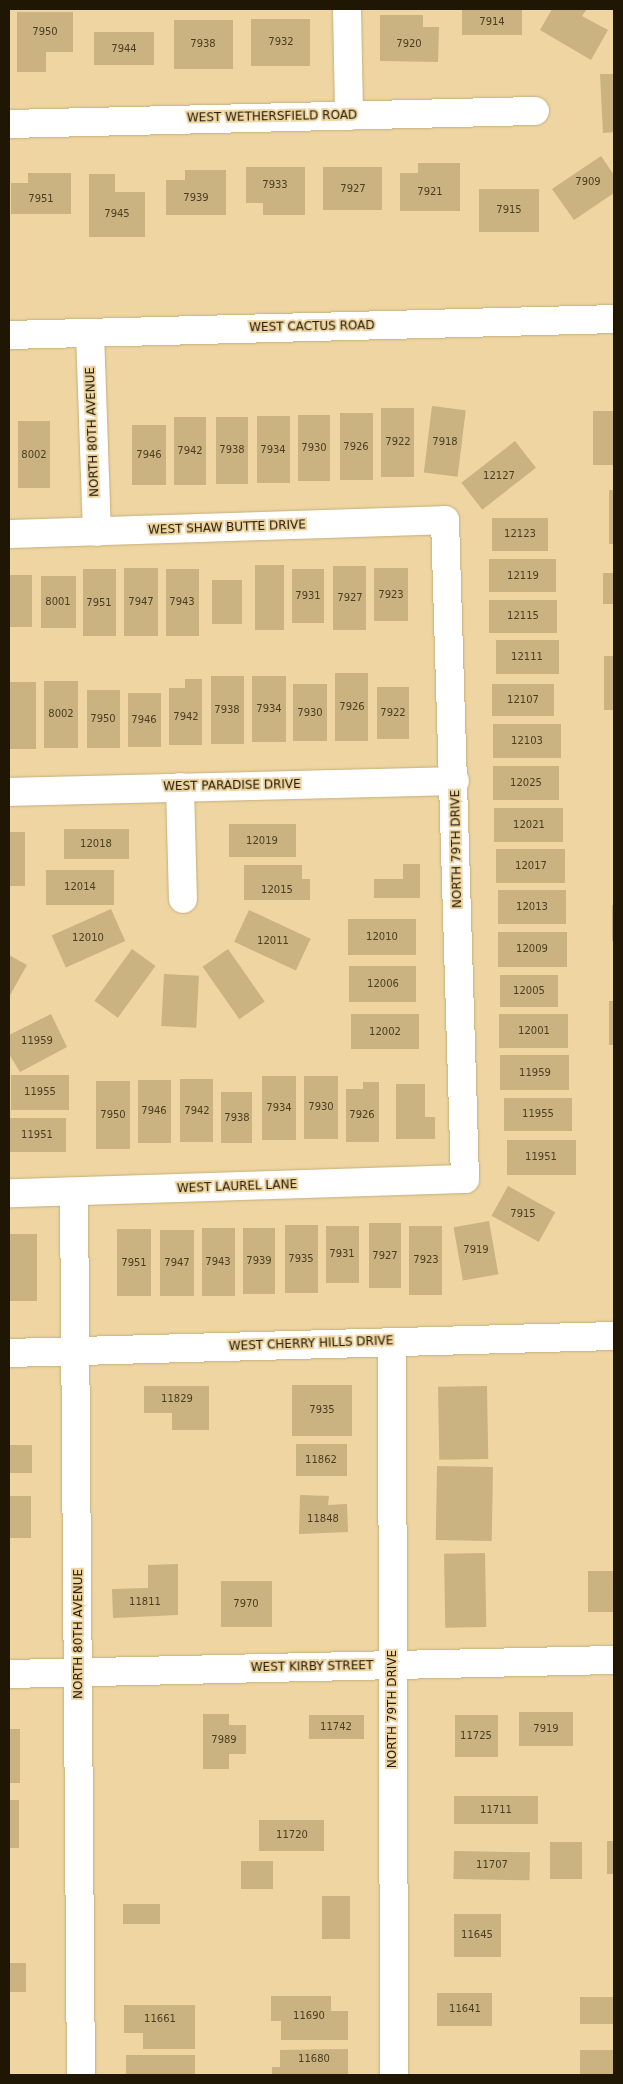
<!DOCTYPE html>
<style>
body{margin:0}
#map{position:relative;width:623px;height:2084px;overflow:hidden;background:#eed5a1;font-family:"DejaVu Sans",sans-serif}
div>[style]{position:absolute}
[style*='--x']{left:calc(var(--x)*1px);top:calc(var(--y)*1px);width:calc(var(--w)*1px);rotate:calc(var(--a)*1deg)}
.building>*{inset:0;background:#cab380;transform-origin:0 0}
.roads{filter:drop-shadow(0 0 1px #c6ae7b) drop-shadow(0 0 1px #c6ae7b)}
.minor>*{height:28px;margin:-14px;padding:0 14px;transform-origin:14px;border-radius:14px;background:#fff}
.major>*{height:28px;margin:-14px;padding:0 14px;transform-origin:14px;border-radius:14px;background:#fff}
span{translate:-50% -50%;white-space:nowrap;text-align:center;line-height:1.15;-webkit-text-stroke:4px #eed5a1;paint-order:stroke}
.number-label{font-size:10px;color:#4a3d22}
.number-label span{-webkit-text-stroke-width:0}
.street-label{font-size:12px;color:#1f1603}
.frame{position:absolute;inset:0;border:10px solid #1f1603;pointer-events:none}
</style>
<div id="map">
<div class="building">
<div style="left:462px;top:9px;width:60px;height:26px"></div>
<div style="clip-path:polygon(552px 9px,587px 9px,582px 16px,608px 30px,591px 60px,540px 30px)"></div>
<div style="clip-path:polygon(17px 12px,73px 12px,73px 52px,46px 52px,46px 72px,17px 72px)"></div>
<div style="clip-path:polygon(380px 15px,423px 15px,423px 27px,439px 27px,438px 62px,380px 61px)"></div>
<div style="left:251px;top:19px;width:59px;height:47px"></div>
<div style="left:174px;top:20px;width:59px;height:49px"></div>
<div style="left:94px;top:32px;width:60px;height:33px"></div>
<div style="clip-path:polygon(600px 74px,614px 74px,614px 132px,603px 133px)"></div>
<div style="clip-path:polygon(601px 156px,614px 175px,614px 193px,574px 220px,552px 189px)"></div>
<div style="clip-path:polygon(418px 163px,460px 163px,460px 211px,400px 211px,400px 173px,418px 173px)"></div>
<div style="clip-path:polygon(246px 167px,305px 167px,305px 215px,263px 215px,263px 203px,246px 203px)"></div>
<div style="left:323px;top:167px;width:59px;height:43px"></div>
<div style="clip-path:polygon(185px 170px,226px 170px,226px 215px,166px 215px,166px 180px,185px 180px)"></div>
<div style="clip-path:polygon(28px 173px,71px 173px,71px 214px,11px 214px,11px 183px,28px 183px)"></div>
<div style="clip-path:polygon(89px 174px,115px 174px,115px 192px,145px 192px,145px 237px,89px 237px)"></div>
<div style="left:479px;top:189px;width:60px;height:43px"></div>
<div style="left:432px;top:406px;width:34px;height:67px;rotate:7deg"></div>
<div style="left:381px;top:408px;width:33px;height:69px"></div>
<div style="left:593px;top:411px;width:21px;height:54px"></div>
<div style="left:340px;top:413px;width:33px;height:67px"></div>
<div style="left:298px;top:415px;width:32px;height:66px"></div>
<div style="left:257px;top:416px;width:33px;height:67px"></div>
<div style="left:174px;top:417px;width:32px;height:68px"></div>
<div style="left:216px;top:417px;width:32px;height:67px"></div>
<div style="left:18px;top:421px;width:32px;height:67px"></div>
<div style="left:132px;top:425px;width:34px;height:60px"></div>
<div style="left:515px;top:441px;width:34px;height:68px;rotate:52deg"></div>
<div style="left:609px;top:490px;width:5px;height:54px"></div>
<div style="left:492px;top:518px;width:56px;height:33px"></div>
<div style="left:489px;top:559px;width:67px;height:33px"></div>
<div style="left:255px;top:565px;width:29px;height:65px"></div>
<div style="left:333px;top:566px;width:33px;height:64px"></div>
<div style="left:124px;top:568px;width:34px;height:68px"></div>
<div style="left:408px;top:568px;width:53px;height:34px;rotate:90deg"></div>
<div style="left:83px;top:569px;width:33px;height:67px"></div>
<div style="left:166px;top:569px;width:33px;height:67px"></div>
<div style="left:292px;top:569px;width:32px;height:54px"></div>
<div style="left:603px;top:573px;width:11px;height:31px"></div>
<div style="left:9px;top:575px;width:23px;height:52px"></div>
<div style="left:41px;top:576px;width:35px;height:52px"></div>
<div style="left:212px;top:580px;width:30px;height:44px"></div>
<div style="left:489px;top:600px;width:68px;height:33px"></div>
<div style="left:496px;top:640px;width:63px;height:34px"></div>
<div style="left:604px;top:656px;width:10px;height:54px"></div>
<div style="left:335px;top:673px;width:33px;height:68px"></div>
<div style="left:211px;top:676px;width:33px;height:68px"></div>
<div style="left:252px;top:676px;width:34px;height:66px"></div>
<div style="clip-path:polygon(185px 679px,202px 679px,202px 745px,169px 745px,169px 688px,185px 688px)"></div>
<div style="left:44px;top:681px;width:34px;height:67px"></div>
<div style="left:9px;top:682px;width:27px;height:67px"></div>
<div style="left:293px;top:684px;width:34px;height:57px"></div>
<div style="left:492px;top:684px;width:62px;height:32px"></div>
<div style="left:377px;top:687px;width:32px;height:52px"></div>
<div style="left:87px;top:690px;width:33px;height:58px"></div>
<div style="left:128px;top:693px;width:33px;height:54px"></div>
<div style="left:493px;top:724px;width:68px;height:34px"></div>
<div style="left:493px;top:766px;width:66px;height:34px"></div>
<div style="left:494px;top:808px;width:69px;height:34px"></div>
<div style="left:229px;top:824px;width:67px;height:33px"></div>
<div style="left:64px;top:829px;width:65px;height:30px"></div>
<div style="left:9px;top:832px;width:16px;height:54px"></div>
<div style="left:565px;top:849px;width:34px;height:69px;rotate:90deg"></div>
<div style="clip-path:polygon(403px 864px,420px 864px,420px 898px,374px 898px,374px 879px,403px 879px)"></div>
<div style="clip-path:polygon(244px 865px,302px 865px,302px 879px,310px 879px,310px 900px,244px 900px)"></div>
<div style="left:46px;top:870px;width:68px;height:35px"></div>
<div style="left:498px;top:890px;width:68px;height:34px"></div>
<div style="left:612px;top:905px;width:2px;height:36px"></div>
<div style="left:111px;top:909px;width:35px;height:65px;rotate:66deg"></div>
<div style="left:249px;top:910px;width:68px;height:35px;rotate:25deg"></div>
<div style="left:348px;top:919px;width:68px;height:36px"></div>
<div style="left:498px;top:932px;width:69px;height:35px"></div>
<div style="left:132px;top:949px;width:29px;height:64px;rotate:36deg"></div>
<div style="left:228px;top:949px;width:64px;height:31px;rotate:55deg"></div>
<div style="clip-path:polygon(9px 955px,27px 965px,9px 997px)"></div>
<div style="left:349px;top:966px;width:67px;height:36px"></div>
<div style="left:164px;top:974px;width:35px;height:52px;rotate:3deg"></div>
<div style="left:500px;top:975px;width:58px;height:32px"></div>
<div style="left:609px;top:1001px;width:5px;height:44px"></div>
<div style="clip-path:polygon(51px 1014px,67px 1047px,20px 1072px,9px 1054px,9px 1035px)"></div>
<div style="left:351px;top:1014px;width:68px;height:35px"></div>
<div style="left:499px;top:1014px;width:69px;height:34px"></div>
<div style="left:500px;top:1055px;width:69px;height:35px"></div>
<div style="left:11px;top:1075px;width:58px;height:35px"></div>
<div style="left:262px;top:1076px;width:34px;height:64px"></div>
<div style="left:304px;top:1076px;width:34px;height:63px"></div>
<div style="left:180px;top:1079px;width:33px;height:63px"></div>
<div style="left:138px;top:1080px;width:33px;height:63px"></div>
<div style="left:96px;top:1081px;width:34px;height:68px"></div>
<div style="clip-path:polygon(363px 1082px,379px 1082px,379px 1142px,346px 1142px,346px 1089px,363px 1089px)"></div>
<div style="clip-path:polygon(396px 1084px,425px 1084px,425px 1117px,435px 1117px,435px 1139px,396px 1139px)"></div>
<div style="left:221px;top:1092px;width:31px;height:51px"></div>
<div style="left:504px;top:1098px;width:68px;height:33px"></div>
<div style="left:9px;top:1118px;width:57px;height:34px"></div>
<div style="left:507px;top:1140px;width:69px;height:35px"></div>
<div style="left:508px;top:1186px;width:54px;height:34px;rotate:29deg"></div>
<div style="left:489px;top:1221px;width:54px;height:36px;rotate:80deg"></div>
<div style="left:369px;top:1223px;width:32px;height:65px"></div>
<div style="left:285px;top:1225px;width:33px;height:68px"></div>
<div style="left:326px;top:1226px;width:33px;height:57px"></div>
<div style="left:409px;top:1226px;width:33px;height:69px"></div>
<div style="left:202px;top:1228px;width:33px;height:68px"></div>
<div style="left:243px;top:1228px;width:32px;height:66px"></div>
<div style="left:117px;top:1229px;width:34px;height:67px"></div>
<div style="left:160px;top:1230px;width:34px;height:66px"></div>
<div style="left:9px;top:1234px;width:28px;height:67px"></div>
<div style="left:292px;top:1385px;width:60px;height:51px"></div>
<div style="clip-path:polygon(144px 1386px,209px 1386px,209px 1430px,172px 1430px,172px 1413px,144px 1413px)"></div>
<div style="left:487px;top:1386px;width:73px;height:49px;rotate:89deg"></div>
<div style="left:296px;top:1444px;width:51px;height:32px"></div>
<div style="left:9px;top:1445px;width:23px;height:28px"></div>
<div style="left:493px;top:1467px;width:74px;height:56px;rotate:91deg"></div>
<div style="clip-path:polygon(300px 1495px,329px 1496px,328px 1505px,347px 1504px,348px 1532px,299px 1534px)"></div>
<div style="left:9px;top:1496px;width:22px;height:42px"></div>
<div style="left:485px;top:1553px;width:74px;height:41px;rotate:89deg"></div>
<div style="clip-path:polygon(178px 1564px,178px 1615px,113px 1618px,112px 1589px,148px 1588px,148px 1565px)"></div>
<div style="left:588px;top:1571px;width:26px;height:41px"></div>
<div style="left:221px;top:1581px;width:51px;height:46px"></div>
<div style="left:519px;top:1712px;width:54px;height:34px"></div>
<div style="clip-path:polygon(203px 1714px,229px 1714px,229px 1725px,246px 1725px,246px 1754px,229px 1754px,229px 1769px,203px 1769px)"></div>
<div style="left:309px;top:1715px;width:55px;height:24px"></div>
<div style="left:455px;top:1715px;width:43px;height:42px"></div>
<div style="left:9px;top:1729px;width:11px;height:54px"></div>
<div style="left:454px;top:1796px;width:84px;height:28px"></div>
<div style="left:9px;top:1800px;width:10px;height:48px"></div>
<div style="left:259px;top:1820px;width:65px;height:31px"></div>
<div style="left:607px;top:1841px;width:7px;height:33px"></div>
<div style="left:550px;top:1842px;width:32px;height:37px"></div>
<div style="left:454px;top:1851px;width:76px;height:28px;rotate:1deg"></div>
<div style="left:241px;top:1861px;width:32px;height:28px"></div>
<div style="left:322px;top:1896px;width:28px;height:43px"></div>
<div style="left:123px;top:1904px;width:37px;height:20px"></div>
<div style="left:454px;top:1914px;width:47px;height:43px"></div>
<div style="left:9px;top:1963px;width:17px;height:29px"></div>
<div style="left:437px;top:1993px;width:55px;height:33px"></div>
<div style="clip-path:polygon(271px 1996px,331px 1996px,331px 2011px,348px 2011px,348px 2040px,281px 2040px,281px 2021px,271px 2021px)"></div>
<div style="left:580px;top:1997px;width:34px;height:27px"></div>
<div style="clip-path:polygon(124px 2005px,195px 2005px,195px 2049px,143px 2049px,143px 2033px,124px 2033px)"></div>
<div style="clip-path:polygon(348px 2049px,348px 2075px,272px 2075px,272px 2067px,280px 2067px,280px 2050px)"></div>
<div style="left:580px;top:2050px;width:34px;height:25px"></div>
<div style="left:126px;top:2055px;width:69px;height:20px"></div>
</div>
<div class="roads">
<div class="minor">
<div style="--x:347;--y:9;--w:107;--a:88.9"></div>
<div style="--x:9;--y:124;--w:526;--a:-1.42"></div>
<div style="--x:90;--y:333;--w:199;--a:88"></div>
<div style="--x:9;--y:534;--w:436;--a:-1.8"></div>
<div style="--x:445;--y:520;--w:659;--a:88.26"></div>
<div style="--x:465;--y:1179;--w:456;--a:178.2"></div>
<div style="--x:180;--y:787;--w:112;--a:88.5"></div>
<div style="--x:9;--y:792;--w:446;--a:-1.4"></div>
<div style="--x:74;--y:1192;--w:883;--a:89.55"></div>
<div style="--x:392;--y:1342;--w:733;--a:89.84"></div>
<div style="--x:9;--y:1353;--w:605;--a:-1.61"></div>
<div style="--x:9;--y:1674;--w:605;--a:-1.33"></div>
</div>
<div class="major">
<div style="--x:9;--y:335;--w:605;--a:-1.51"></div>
</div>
</div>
<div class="number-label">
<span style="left:492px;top:22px">7914</span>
<span style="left:45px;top:32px">7950</span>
<span style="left:281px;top:42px">7932</span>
<span style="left:203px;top:44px">7938</span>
<span style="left:409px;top:44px">7920</span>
<span style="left:124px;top:49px">7944</span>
<span style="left:588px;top:182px">7909</span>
<span style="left:275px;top:185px">7933</span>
<span style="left:353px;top:189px">7927</span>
<span style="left:430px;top:192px">7921</span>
<span style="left:196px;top:198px">7939</span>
<span style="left:41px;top:199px">7951</span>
<span style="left:509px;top:210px">7915</span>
<span style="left:117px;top:214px">7945</span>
<span style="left:398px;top:442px">7922</span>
<span style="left:445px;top:442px">7918</span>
<span style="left:356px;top:447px">7926</span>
<span style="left:314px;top:448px">7930</span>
<span style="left:232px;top:450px">7938</span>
<span style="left:273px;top:450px">7934</span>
<span style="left:190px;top:451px">7942</span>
<span style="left:34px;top:455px">8002</span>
<span style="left:149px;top:455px">7946</span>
<span style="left:499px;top:476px">12127</span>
<span style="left:520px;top:534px">12123</span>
<span style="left:523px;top:576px">12119</span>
<span style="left:391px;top:595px">7923</span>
<span style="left:308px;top:596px">7931</span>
<span style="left:350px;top:598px">7927</span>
<span style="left:58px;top:602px">8001</span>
<span style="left:141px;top:602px">7947</span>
<span style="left:182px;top:602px">7943</span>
<span style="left:99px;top:603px">7951</span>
<span style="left:523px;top:616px">12115</span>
<span style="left:527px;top:657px">12111</span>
<span style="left:523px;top:700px">12107</span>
<span style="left:352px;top:707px">7926</span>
<span style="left:269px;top:709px">7934</span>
<span style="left:227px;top:710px">7938</span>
<span style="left:310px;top:713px">7930</span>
<span style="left:393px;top:713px">7922</span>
<span style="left:61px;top:714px">8002</span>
<span style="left:186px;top:717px">7942</span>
<span style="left:103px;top:719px">7950</span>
<span style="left:144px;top:720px">7946</span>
<span style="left:527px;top:741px">12103</span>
<span style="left:526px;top:783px">12025</span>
<span style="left:529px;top:825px">12021</span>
<span style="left:262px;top:841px">12019</span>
<span style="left:96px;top:844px">12018</span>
<span style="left:531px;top:866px">12017</span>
<span style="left:80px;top:887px">12014</span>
<span style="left:277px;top:890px">12015</span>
<span style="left:532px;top:907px">12013</span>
<span style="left:382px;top:937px">12010</span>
<span style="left:88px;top:938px">12010</span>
<span style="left:273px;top:941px">12011</span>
<span style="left:532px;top:949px">12009</span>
<span style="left:383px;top:984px">12006</span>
<span style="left:529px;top:991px">12005</span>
<span style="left:534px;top:1031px">12001</span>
<span style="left:385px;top:1032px">12002</span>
<span style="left:37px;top:1041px">11959</span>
<span style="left:535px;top:1073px">11959</span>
<span style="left:40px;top:1092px">11955</span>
<span style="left:321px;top:1107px">7930</span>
<span style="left:279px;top:1108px">7934</span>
<span style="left:154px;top:1111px">7946</span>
<span style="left:197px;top:1111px">7942</span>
<span style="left:538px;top:1114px">11955</span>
<span style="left:113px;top:1115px">7950</span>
<span style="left:362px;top:1115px">7926</span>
<span style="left:237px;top:1118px">7938</span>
<span style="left:37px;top:1135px">11951</span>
<span style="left:541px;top:1157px">11951</span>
<span style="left:523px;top:1214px">7915</span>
<span style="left:476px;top:1250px">7919</span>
<span style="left:342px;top:1254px">7931</span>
<span style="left:385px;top:1256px">7927</span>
<span style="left:301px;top:1259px">7935</span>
<span style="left:426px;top:1260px">7923</span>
<span style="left:259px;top:1261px">7939</span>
<span style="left:218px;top:1262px">7943</span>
<span style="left:134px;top:1263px">7951</span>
<span style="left:177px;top:1263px">7947</span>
<span style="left:177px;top:1399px">11829</span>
<span style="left:322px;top:1410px">7935</span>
<span style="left:321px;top:1460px">11862</span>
<span style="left:323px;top:1519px">11848</span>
<span style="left:145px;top:1602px">11811</span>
<span style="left:246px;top:1604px">7970</span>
<span style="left:336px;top:1727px">11742</span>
<span style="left:546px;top:1729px">7919</span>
<span style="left:476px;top:1736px">11725</span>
<span style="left:224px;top:1740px">7989</span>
<span style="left:496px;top:1810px">11711</span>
<span style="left:292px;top:1835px">11720</span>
<span style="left:492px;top:1865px">11707</span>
<span style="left:477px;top:1935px">11645</span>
<span style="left:465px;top:2009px">11641</span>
<span style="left:309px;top:2016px">11690</span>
<span style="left:160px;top:2019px">11661</span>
<span style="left:314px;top:2059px">11680</span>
</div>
<div class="street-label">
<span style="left:272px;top:117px;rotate:-1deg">WEST WETHERSFIELD ROAD</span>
<span style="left:312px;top:327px;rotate:-1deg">WEST CACTUS ROAD</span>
<span style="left:93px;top:432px;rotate:-92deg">NORTH 80TH AVENUE</span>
<span style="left:227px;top:528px;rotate:-2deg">WEST SHAW BUTTE DRIVE</span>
<span style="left:232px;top:786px;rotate:-1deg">WEST PARADISE DRIVE</span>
<span style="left:457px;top:849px;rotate:-91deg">NORTH 79TH DRIVE</span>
<span style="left:237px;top:1187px;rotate:-2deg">WEST LAUREL LANE</span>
<span style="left:311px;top:1344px;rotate:-2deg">WEST CHERRY HILLS DRIVE</span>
<span style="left:79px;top:1634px;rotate:-90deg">NORTH 80TH AVENUE</span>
<span style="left:312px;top:1667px;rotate:-1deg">WEST KIRBY STREET</span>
<span style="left:393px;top:1709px;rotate:-90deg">NORTH 79TH DRIVE</span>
</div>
<div class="frame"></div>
</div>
